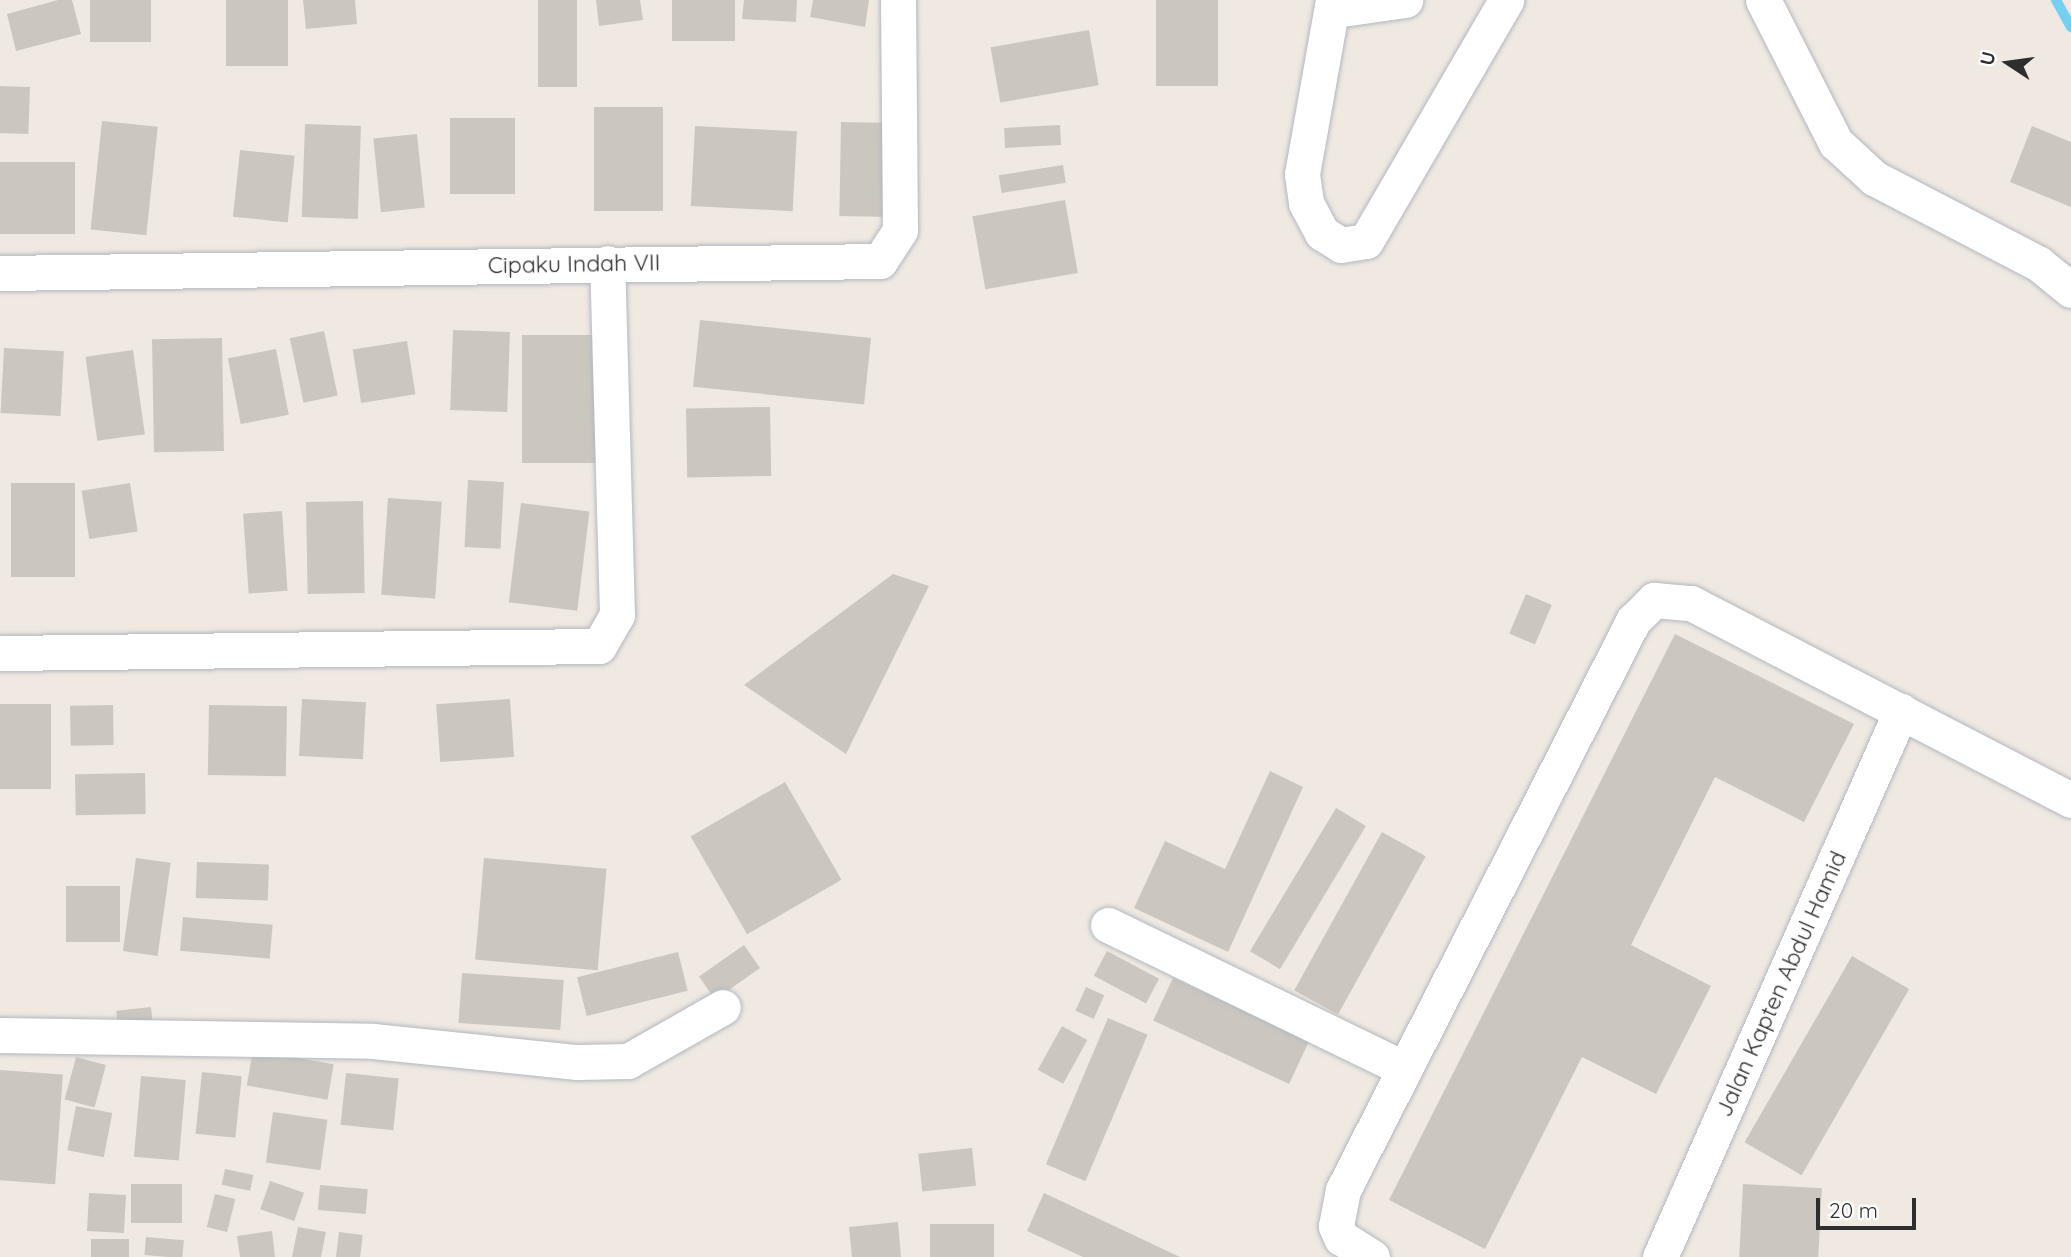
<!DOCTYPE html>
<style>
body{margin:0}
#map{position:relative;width:2071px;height:1257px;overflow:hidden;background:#efe9e1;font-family:Quicksand,sans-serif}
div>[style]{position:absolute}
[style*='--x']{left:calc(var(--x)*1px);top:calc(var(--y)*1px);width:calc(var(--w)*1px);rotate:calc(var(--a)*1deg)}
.stream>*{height:10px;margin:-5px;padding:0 5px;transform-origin:5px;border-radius:5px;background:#75cff0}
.building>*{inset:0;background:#cbc7bf;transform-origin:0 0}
.roads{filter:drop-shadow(0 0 2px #b4b7c1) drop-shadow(0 0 2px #b4b7c1)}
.minor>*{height:35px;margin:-17.5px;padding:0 17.5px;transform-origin:17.5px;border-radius:17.5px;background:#fff}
span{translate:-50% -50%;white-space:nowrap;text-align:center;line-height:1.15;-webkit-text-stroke:5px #fff;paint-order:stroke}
.street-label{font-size:23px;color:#2e2e2e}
.north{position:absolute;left:1973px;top:28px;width:70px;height:70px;-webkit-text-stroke:5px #fff;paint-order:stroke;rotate:283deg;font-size:19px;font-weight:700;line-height:28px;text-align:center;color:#2e2e2e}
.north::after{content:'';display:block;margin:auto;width:24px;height:32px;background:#2e2e2e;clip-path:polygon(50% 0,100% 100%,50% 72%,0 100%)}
.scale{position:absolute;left:1816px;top:1198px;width:100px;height:32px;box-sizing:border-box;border:4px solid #2e2e2e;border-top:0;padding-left:9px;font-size:21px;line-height:24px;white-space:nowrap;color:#2e2e2e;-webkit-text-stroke:5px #fff;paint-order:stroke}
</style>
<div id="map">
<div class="stream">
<div style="--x:2056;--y:0;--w:31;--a:61"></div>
</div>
<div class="building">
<div style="clip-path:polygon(58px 0,72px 0,81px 34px,16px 51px,7px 14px)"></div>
<div style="left:90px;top:0;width:61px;height:42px"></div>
<div style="left:226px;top:0;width:62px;height:66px"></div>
<div style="clip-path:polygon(303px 0,355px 0,357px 24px,306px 29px)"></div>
<div style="left:538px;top:0;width:39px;height:87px"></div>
<div style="clip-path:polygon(596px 0,640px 0,643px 20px,599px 26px)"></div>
<div style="left:672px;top:0;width:63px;height:41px"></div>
<div style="clip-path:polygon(744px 0,797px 0,796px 22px,742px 19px)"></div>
<div style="clip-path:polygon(813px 0,869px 0,865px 27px,810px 17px)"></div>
<div style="left:1156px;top:0;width:62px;height:86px"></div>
<div style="left:1089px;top:30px;width:56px;height:100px;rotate:80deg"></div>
<div style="left:0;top:86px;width:30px;height:47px;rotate:2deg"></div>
<div style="left:594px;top:107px;width:69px;height:104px"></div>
<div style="left:450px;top:118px;width:65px;height:76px"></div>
<div style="left:102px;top:121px;width:56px;height:109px;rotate:6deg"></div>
<div style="left:841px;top:122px;width:51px;height:94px;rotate:1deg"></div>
<div style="left:305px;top:124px;width:56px;height:93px;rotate:2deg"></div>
<div style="left:1060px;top:125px;width:20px;height:56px;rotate:87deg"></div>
<div style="left:695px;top:126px;width:102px;height:80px;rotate:3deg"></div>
<div style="clip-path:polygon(2032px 126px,2071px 142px,2071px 207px,2010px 182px)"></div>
<div style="left:417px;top:134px;width:74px;height:44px;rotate:84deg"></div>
<div style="left:240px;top:150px;width:55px;height:67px;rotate:6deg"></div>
<div style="left:0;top:162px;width:75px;height:72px"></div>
<div style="left:1063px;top:165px;width:18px;height:65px;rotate:81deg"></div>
<div style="left:1065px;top:200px;width:74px;height:94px;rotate:80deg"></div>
<div style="left:700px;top:320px;width:172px;height:67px;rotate:6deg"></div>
<div style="left:453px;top:330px;width:57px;height:80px;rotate:2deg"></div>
<div style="left:324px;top:331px;width:66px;height:35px;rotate:78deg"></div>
<div style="left:522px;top:335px;width:81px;height:128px"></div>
<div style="left:222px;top:338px;width:113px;height:70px;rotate:89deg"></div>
<div style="left:407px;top:341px;width:54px;height:55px;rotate:81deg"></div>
<div style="left:4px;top:348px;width:60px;height:65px;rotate:3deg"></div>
<div style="left:276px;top:349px;width:67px;height:49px;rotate:79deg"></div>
<div style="left:133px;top:350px;width:85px;height:48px;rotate:82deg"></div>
<div style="left:770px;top:407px;width:69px;height:84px;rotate:89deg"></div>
<div style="left:468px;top:480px;width:36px;height:67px;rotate:3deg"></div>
<div style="left:11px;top:483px;width:64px;height:94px"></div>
<div style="left:130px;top:483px;width:49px;height:49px;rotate:81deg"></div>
<div style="left:388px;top:498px;width:54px;height:97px;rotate:4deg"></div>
<div style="left:363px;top:501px;width:92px;height:57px;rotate:89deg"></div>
<div style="left:521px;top:503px;width:69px;height:100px;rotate:7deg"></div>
<div style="left:282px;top:511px;width:80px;height:39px;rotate:86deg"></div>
<div style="clip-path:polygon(893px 574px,929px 586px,846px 754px,744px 685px)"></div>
<div style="left:1526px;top:594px;width:28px;height:43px;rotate:23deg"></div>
<div style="clip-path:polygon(1675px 634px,1854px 724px,1804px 822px,1715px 777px,1631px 945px,1711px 986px,1656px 1094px,1582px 1057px,1485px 1249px,1389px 1200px)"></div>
<div style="left:302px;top:699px;width:64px;height:57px;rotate:3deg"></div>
<div style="left:510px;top:699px;width:58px;height:74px;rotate:86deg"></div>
<div style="left:51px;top:704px;width:85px;height:51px;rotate:90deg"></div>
<div style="left:113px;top:705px;width:40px;height:43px;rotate:89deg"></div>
<div style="left:209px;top:705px;width:78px;height:70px;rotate:1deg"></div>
<div style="clip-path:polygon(1270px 771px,1303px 787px,1228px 952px,1134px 908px,1165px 841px,1225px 869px)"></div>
<div style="left:145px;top:773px;width:41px;height:70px;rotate:89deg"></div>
<div style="left:785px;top:782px;width:113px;height:109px;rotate:60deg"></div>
<div style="left:1336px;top:808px;width:35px;height:167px;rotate:31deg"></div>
<div style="left:1382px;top:832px;width:50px;height:181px;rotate:29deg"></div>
<div style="left:136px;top:858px;width:35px;height:94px;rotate:8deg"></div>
<div style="left:484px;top:858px;width:123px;height:102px;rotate:5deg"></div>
<div style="left:197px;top:862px;width:72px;height:36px;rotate:2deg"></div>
<div style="left:66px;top:886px;width:54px;height:56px"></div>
<div style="left:183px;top:917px;width:90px;height:34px;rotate:5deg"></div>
<div style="left:744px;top:945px;width:28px;height:55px;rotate:55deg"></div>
<div style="left:1107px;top:951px;width:59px;height:28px;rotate:28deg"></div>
<div style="left:678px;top:952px;width:40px;height:104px;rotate:76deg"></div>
<div style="left:1852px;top:956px;width:66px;height:215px;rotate:30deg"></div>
<div style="left:462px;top:973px;width:102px;height:50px;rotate:4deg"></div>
<div style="left:1173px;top:978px;width:150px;height:47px;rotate:25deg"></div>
<div style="left:1086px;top:987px;width:20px;height:26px;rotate:24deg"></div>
<div style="left:151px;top:1007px;width:20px;height:35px;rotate:84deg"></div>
<div style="left:1108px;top:1018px;width:43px;height:159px;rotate:23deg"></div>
<div style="left:1062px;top:1026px;width:29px;height:50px;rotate:29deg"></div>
<div style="left:253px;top:1050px;width:82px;height:36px;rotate:10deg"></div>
<div style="left:76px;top:1057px;width:31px;height:44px;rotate:15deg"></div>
<div style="left:0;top:1070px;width:63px;height:110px;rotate:4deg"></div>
<div style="left:202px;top:1072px;width:40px;height:62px;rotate:6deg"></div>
<div style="left:346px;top:1073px;width:53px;height:52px;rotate:6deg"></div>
<div style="left:141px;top:1076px;width:45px;height:81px;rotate:5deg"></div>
<div style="left:76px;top:1106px;width:37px;height:45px;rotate:11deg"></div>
<div style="left:273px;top:1112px;width:55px;height:51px;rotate:8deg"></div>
<div style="left:972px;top:1148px;width:38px;height:54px;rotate:84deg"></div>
<div style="left:225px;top:1169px;width:29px;height:16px;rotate:12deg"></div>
<div style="left:270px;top:1181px;width:36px;height:30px;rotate:19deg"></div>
<div style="left:131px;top:1184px;width:51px;height:39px"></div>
<div style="left:1743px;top:1184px;width:79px;height:73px;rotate:3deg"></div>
<div style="left:320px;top:1185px;width:48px;height:25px;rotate:5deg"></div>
<div style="left:89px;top:1193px;width:37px;height:38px;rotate:3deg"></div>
<div style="clip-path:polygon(1044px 1193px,1180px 1257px,1083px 1257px,1027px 1231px)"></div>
<div style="left:215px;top:1194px;width:21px;height:34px;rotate:14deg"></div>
<div style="clip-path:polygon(898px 1222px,901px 1257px,852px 1257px,849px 1227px)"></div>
<div style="left:930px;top:1224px;width:64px;height:33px"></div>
<div style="clip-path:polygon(298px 1227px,326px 1232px,321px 1257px,292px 1257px)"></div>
<div style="clip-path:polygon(272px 1231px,275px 1257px,240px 1257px,237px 1236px)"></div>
<div style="left:339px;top:1232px;width:24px;height:25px;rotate:7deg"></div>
<div style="left:146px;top:1237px;width:38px;height:18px;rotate:5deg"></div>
<div style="left:91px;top:1239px;width:38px;height:18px"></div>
</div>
<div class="roads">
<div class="minor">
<div style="--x:1333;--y:0;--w:177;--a:100.1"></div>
<div style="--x:1302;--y:174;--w:29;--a:82"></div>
<div style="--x:1306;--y:203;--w:34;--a:62"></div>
<div style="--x:1322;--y:233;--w:22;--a:32"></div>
<div style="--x:1341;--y:245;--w:25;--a:-9"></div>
<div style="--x:1366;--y:241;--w:279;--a:-59.8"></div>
<div style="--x:1763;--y:0;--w:161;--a:63"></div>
<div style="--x:1836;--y:143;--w:52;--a:42.6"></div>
<div style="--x:1874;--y:178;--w:186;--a:27.5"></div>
<div style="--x:2039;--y:264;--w:41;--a:39.1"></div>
<div style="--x:1335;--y:10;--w:71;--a:-8.1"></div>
<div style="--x:0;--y:273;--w:880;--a:-0.78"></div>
<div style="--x:880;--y:261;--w:37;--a:-57"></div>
<div style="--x:900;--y:230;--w:230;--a:-90.5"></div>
<div style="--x:0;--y:653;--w:599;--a:-0.67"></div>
<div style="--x:599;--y:646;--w:36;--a:-60"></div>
<div style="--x:617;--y:615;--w:352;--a:-91.6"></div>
<div style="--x:1108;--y:925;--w:329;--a:25.9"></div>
<div style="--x:0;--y:1035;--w:373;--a:0.9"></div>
<div style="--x:373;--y:1041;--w:205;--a:5.9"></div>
<div style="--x:577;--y:1062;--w:51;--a:-1.1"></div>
<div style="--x:628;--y:1061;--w:109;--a:-29.6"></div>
<div style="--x:1372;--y:1257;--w:36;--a:-148"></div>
<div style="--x:1341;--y:1238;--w:13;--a:-113"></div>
<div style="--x:1336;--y:1226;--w:37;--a:-79"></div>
<div style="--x:1343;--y:1190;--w:639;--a:-62.99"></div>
<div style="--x:1633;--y:621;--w:30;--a:-45"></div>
<div style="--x:1654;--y:600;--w:37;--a:5"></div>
<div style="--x:1691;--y:603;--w:428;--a:27.4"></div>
<div style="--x:1660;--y:1257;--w:597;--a:-66.18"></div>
</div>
</div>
<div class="street-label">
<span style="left:574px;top:264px;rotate:-1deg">Cipaku Indah VII</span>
<span style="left:1781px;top:984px;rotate:-66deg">Jalan Kapten Abdul Hamid</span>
</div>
<div class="north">U</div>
<div class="scale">20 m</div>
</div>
